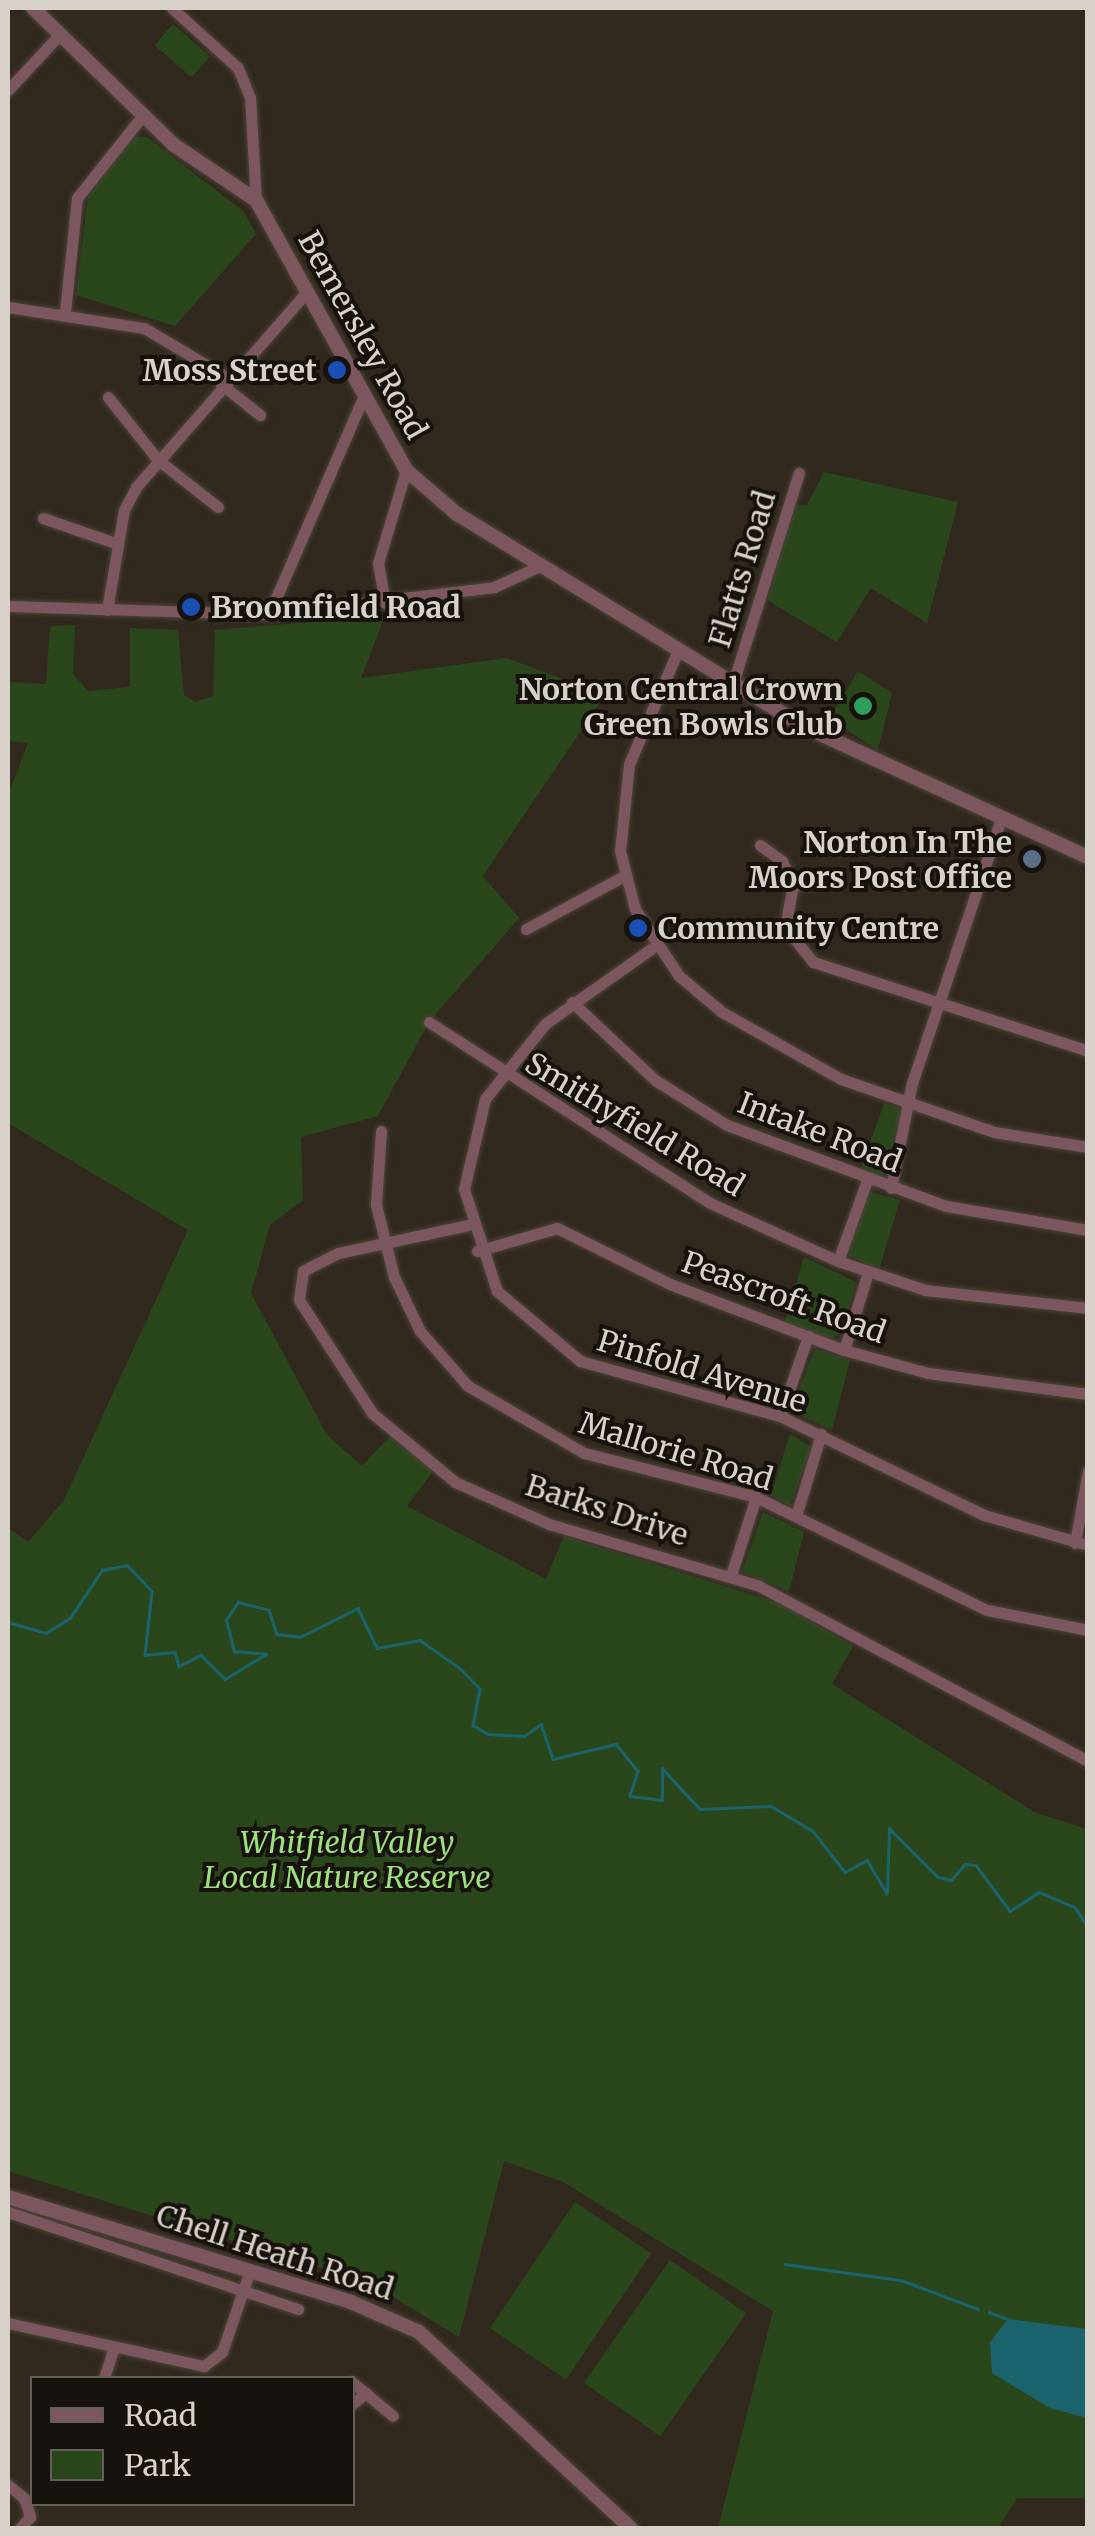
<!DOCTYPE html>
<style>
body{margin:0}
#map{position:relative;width:1095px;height:2536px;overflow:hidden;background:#32291e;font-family:Merriweather,serif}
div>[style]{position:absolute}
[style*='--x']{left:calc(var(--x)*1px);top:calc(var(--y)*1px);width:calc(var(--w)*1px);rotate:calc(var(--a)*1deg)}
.green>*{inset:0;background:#2a471b;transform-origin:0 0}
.water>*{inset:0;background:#1c646d}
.stream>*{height:2.5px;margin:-1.25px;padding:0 1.25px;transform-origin:1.25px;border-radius:1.25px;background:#1c646d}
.roads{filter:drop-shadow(0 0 2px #4d443a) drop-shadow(0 0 2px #4d443a)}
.minor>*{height:11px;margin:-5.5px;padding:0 5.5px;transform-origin:5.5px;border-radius:5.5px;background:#7d575f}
.tertiary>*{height:14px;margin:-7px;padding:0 7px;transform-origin:7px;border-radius:7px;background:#7d575f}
.dots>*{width:28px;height:28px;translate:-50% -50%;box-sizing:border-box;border:5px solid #17120d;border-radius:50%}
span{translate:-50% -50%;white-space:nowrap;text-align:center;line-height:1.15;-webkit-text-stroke:8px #17120d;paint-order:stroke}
.street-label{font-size:30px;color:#d8d2ca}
.poi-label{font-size:30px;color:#d8d2ca;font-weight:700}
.right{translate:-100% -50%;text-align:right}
.left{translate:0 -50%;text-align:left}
.park-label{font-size:30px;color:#9de07f;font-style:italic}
.frame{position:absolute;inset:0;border:10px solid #d8d2ca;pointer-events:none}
.legend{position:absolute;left:30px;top:2376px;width:325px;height:130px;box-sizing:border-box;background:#17120d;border:2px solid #645f59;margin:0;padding:12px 18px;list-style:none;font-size:30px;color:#d8d2ca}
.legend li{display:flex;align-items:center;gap:20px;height:50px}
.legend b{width:50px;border:2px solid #645f59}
</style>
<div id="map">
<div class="green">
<div style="left:173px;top:24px;width:49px;height:28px;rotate:41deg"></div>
<div style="clip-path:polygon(132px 137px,147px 137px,243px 211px,256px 234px,175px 326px,76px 295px,88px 196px)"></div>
<div style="clip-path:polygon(824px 472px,958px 502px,927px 623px,871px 588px,837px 642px,767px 600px,796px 505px,807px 505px)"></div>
<div style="clip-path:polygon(385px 616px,361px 678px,507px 658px,605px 695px,483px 876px,519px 918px,429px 1022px,378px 1116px,301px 1137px,303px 1200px,270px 1225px,251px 1293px,327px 1435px,362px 1466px,390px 1436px,433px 1471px,407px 1506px,546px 1579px,564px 1536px,779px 1603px,853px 1646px,832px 1684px,1034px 1812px,1087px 1829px,1087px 2498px,1017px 2498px,998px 2528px,718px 2528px,773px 2311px,563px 2182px,504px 2161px,459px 2337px,372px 2284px,8px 2171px,8px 1528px,28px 1542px,64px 1500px,188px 1230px,8px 1123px,8px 795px,28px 743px,8px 741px,8px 682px,46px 684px,50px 626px,75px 625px,73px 674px,88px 691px,130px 687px,130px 628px,178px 630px,184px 695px,195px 702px,213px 696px,215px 630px)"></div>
<div style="clip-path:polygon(858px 671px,892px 693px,878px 750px,829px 719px)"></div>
<div style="clip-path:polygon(884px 1103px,902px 1109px,883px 1178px,860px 1171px)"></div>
<div style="clip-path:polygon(870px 1192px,900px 1200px,879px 1270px,846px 1254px)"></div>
<div style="clip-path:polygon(804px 1257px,856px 1282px,842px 1333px,831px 1339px,785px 1322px)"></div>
<div style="clip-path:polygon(815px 1349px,850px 1360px,832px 1430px,790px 1411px)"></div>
<div style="clip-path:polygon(790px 1434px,812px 1447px,790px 1506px,771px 1495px)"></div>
<div style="clip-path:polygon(763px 1512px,804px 1532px,789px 1591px,742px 1572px)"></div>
<div style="left:575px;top:2202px;width:92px;height:152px;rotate:34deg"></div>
<div style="left:670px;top:2260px;width:93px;height:150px;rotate:35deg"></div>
</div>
<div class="water">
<div style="clip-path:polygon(1008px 2319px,1087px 2329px,1087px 2418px,1050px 2408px,992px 2373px,990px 2342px)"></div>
</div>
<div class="stream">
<div style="--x:8;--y:1622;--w:40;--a:16"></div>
<div style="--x:46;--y:1633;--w:28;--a:-32"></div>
<div style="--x:70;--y:1618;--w:58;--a:-56.3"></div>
<div style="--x:102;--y:1570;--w:25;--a:-11"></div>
<div style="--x:127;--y:1565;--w:36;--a:46"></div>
<div style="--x:152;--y:1591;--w:64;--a:96.2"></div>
<div style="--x:145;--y:1655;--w:30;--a:-6"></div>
<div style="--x:175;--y:1652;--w:15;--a:74"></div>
<div style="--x:179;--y:1666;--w:25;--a:-27"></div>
<div style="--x:201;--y:1655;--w:34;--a:45"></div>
<div style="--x:225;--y:1679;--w:48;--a:-31.4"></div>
<div style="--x:266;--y:1654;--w:32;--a:-176"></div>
<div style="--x:234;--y:1652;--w:33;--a:-104"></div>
<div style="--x:226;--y:1620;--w:22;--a:-56"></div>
<div style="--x:238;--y:1602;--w:32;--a:14"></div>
<div style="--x:269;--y:1610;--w:25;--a:72"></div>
<div style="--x:277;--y:1634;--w:23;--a:7"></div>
<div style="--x:300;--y:1637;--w:65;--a:-26.6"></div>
<div style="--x:358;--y:1608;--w:44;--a:64.6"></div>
<div style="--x:377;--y:1648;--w:44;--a:-10.5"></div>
<div style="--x:420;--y:1640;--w:50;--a:35.3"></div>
<div style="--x:461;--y:1669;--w:28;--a:46"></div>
<div style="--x:480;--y:1689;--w:37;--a:101"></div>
<div style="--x:473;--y:1725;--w:17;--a:31"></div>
<div style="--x:488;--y:1734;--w:36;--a:3"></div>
<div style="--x:524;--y:1736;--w:21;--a:-35"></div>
<div style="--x:541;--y:1724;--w:37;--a:71"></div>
<div style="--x:553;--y:1759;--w:65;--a:-13.4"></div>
<div style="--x:616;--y:1744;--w:35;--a:51"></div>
<div style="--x:638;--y:1771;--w:26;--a:108"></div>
<div style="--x:630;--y:1796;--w:32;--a:7"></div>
<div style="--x:662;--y:1800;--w:32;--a:-90"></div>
<div style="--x:662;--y:1768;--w:56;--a:47.2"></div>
<div style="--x:700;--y:1809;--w:71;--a:-2.4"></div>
<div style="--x:771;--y:1806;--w:49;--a:30.8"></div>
<div style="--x:813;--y:1831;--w:52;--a:52"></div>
<div style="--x:845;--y:1872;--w:25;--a:-29"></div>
<div style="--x:867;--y:1860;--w:39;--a:59"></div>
<div style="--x:887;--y:1893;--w:65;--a:-88.2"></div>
<div style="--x:889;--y:1828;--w:69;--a:45"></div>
<div style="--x:938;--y:1877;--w:13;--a:13"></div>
<div style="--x:951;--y:1880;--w:21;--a:-49"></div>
<div style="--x:965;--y:1864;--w:11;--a:5"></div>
<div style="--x:976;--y:1865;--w:57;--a:53.5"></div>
<div style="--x:1010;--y:1911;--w:35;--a:-33"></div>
<div style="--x:1039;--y:1892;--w:39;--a:23"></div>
<div style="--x:1075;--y:1907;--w:24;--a:57"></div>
<div style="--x:785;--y:2264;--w:117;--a:7.9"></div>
<div style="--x:901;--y:2280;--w:82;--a:20.6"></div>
<div style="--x:989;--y:2312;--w:22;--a:21"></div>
</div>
<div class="roads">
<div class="minor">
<div style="--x:172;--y:8;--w:89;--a:42.3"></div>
<div style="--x:238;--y:68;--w:31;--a:68"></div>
<div style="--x:250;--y:97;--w:103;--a:86.7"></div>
<div style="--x:8;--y:90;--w:76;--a:-47.1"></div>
<div style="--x:8;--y:307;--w:138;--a:8.8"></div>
<div style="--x:144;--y:328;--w:96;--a:30.6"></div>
<div style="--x:65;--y:312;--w:115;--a:-84"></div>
<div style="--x:77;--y:198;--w:106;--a:-51.5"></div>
<div style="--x:221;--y:384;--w:50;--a:38.5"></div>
<div style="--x:108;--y:397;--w:80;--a:51.6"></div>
<div style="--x:158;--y:460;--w:76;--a:38.1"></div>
<div style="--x:43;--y:518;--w:79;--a:19.1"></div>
<div style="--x:385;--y:603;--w:41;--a:-99.9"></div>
<div style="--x:378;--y:563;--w:97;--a:-73.2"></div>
<div style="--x:8;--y:606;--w:261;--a:1.8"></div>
<div style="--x:269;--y:614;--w:227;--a:-6.8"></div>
<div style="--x:494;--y:587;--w:51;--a:-24.5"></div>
<div style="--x:107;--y:610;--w:101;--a:-80.4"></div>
<div style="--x:124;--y:510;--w:26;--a:-62"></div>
<div style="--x:136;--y:487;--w:259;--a:-48.8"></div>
<div style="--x:269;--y:614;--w:239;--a:-66.5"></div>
<div style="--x:679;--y:648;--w:126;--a:113.3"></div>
<div style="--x:629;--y:764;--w:87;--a:95.9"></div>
<div style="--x:620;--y:851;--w:60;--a:75.5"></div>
<div style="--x:635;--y:909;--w:80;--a:56.7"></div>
<div style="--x:679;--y:976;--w:56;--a:39.9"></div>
<div style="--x:722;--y:1012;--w:137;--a:29.4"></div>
<div style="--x:841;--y:1079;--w:162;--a:19.1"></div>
<div style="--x:994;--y:1132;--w:95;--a:9.1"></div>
<div style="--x:734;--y:680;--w:217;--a:-72.6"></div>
<div style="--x:760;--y:845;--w:27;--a:36"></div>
<div style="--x:782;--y:861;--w:26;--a:65"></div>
<div style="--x:793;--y:885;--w:43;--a:100.8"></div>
<div style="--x:785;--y:927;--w:45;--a:51.3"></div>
<div style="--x:813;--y:962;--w:289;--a:17.9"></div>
<div style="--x:793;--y:885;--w:40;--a:-4.3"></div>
<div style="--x:526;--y:929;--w:111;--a:-28.4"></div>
<div style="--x:655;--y:946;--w:135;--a:144.7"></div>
<div style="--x:545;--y:1024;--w:96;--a:128.7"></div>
<div style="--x:485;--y:1099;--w:92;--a:103.1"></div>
<div style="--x:464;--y:1189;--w:107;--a:72.1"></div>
<div style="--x:497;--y:1291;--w:109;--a:40.1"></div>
<div style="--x:580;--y:1361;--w:207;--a:15.4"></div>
<div style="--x:780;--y:1416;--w:227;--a:25.9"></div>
<div style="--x:984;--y:1515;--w:108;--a:16.1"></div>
<div style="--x:572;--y:1002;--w:114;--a:43.2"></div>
<div style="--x:655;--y:1080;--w:85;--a:32"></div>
<div style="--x:727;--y:1125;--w:233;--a:20.3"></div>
<div style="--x:946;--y:1206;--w:144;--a:9.6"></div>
<div style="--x:429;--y:1022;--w:334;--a:32.8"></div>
<div style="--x:710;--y:1203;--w:141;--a:24.4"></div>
<div style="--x:838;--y:1261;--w:92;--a:18.4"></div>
<div style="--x:925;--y:1290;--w:164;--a:6.3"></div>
<div style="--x:381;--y:1131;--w:74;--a:93.9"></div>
<div style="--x:376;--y:1205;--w:74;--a:76"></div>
<div style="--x:394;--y:1277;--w:60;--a:64.3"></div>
<div style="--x:420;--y:1331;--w:73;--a:48.9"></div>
<div style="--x:468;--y:1386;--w:134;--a:30"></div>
<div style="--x:584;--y:1453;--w:178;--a:14.3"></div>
<div style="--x:756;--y:1497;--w:257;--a:26.1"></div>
<div style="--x:987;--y:1610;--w:103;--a:11.2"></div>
<div style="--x:891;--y:1188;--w:107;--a:-78.7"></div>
<div style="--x:912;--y:1083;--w:275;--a:-71.4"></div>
<div style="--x:468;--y:1225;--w:133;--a:167.8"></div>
<div style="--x:338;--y:1253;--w:39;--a:153"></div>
<div style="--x:303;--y:1271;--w:29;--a:98"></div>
<div style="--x:299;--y:1300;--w:135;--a:57.1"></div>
<div style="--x:372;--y:1413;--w:108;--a:39.7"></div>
<div style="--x:455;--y:1482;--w:103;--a:24.1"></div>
<div style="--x:549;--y:1524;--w:219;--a:16.4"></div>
<div style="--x:759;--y:1586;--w:373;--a:28"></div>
<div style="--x:477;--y:1251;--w:83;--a:-16"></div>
<div style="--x:557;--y:1228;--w:126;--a:26.4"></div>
<div style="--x:670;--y:1284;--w:186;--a:20.8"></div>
<div style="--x:844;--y:1350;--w:87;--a:15.3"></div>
<div style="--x:928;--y:1373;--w:161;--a:7.5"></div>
<div style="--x:838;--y:1261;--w:86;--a:-70.3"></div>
<div style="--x:844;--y:1350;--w:82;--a:-72.9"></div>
<div style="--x:780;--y:1416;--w:85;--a:-70.7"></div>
<div style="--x:796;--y:1516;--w:86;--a:-73"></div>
<div style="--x:1075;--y:1543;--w:73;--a:-79.8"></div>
<div style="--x:731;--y:1575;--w:82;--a:-72.2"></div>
<div style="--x:8;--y:2212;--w:306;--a:18.5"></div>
<div style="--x:8;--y:2323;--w:201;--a:12.4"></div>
<div style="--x:204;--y:2366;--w:23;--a:-38"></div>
<div style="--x:222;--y:2352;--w:87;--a:-71.1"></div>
<div style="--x:104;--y:2378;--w:32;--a:-72"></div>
<div style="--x:352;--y:2382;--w:53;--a:39.7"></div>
<div style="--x:352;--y:2404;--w:18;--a:-38"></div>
<div style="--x:8;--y:2485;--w:21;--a:39"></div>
<div style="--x:24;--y:2498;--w:20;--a:72"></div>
<div style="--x:30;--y:2517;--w:15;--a:132"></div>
</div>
<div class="tertiary">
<div style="--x:33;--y:8;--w:197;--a:44.2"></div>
<div style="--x:174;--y:145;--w:99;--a:33.9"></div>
<div style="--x:256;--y:200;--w:309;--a:60.9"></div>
<div style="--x:406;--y:470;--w:67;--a:40.8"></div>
<div style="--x:457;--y:514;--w:408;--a:31.5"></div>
<div style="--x:805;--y:727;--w:311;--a:24.7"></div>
<div style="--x:8;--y:2197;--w:359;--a:17"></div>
<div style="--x:351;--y:2302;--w:74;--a:23.8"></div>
<div style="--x:419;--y:2332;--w:289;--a:42.8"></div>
</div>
</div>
<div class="dots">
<div style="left:337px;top:370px;background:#1a4fb4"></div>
<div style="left:191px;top:607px;background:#1a4fb4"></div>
<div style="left:863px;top:706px;background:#2e9e5b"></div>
<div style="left:1032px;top:859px;background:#5c6f8a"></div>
<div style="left:638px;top:928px;background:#1a4fb4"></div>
</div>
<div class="street-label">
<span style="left:363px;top:335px;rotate:61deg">Bemersley Road</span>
<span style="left:742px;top:569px;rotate:-73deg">Flatts Road</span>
<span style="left:635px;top:1124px;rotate:31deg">Smithyfield Road</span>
<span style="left:820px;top:1132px;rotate:21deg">Intake Road</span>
<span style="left:784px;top:1297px;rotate:20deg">Peascroft Road</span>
<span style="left:702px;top:1371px;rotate:17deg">Pinfold Avenue</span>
<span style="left:676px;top:1451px;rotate:17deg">Mallorie Road</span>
<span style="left:607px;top:1510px;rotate:18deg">Barks Drive</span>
<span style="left:275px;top:2252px;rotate:18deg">Chell Heath Road</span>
</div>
<div class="poi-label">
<span class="right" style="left:317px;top:370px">Moss Street</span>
<span class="left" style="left:211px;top:607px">Broomfield Road</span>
<span class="right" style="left:843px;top:706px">Norton Central Crown<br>Green Bowls Club</span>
<span class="right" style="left:1012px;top:859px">Norton In The<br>Moors Post Office</span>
<span class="left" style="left:658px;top:928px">Community Centre</span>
</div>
<div class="park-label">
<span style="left:347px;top:1859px">Whitfield Valley<br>Local Nature Reserve</span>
</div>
<div class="frame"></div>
<ul class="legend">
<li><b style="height:12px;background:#7d575f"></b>Road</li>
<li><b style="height:28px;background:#2a471b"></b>Park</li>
</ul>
</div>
